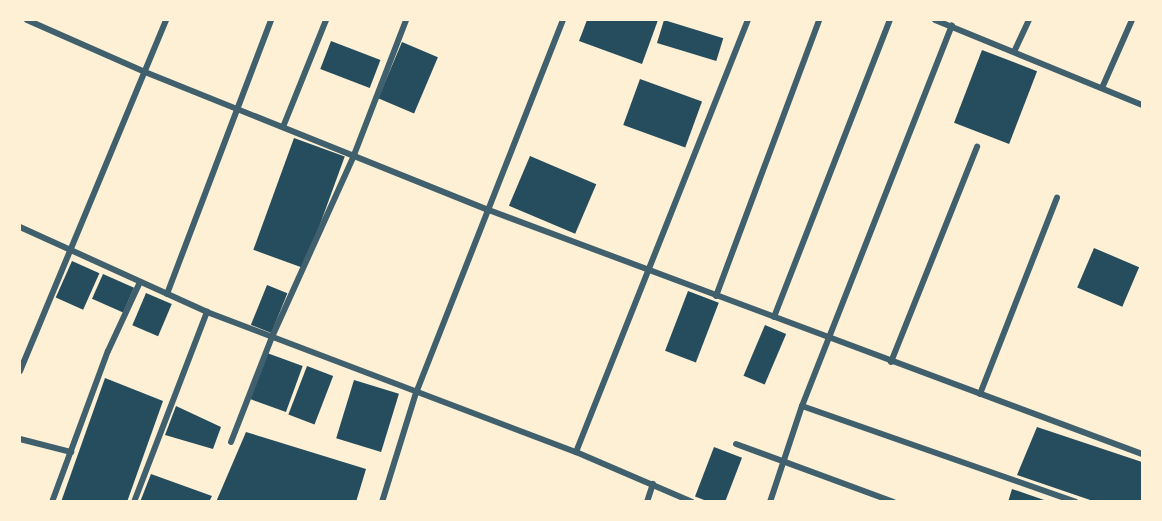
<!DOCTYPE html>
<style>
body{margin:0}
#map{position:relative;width:1162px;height:521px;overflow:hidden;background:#fdf0d5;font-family:Poppins,sans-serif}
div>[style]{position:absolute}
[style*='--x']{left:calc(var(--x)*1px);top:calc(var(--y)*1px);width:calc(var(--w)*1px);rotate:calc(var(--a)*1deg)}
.building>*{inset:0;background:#264d5e;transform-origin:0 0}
.minor>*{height:6px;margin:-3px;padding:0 3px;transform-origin:3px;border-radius:3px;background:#3f606c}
span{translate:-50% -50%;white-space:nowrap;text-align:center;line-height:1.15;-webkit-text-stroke:4.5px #fdf0d5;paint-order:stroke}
.frame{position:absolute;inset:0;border:21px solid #fdf0d5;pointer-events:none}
</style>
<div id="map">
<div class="building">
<div style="clip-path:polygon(587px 20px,658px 20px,642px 64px,579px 41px)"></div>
<div style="left:664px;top:20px;width:62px;height:24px;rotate:17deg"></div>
<div style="left:331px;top:41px;width:53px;height:30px;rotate:21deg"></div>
<div style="left:402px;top:42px;width:39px;height:61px;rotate:23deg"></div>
<div style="left:982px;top:50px;width:59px;height:78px;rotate:21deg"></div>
<div style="left:640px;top:79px;width:66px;height:49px;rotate:20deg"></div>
<div style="left:294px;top:138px;width:54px;height:119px;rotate:20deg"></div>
<div style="left:530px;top:156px;width:72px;height:54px;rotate:23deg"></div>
<div style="left:1094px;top:248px;width:49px;height:43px;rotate:23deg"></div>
<div style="left:72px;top:261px;width:30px;height:40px;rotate:24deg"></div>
<div style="left:103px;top:274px;width:34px;height:27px;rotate:24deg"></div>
<div style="left:267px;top:285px;width:22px;height:43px;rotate:22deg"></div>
<div style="left:688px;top:291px;width:33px;height:64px;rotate:21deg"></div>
<div style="left:146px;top:293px;width:28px;height:35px;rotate:23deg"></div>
<div style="left:765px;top:325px;width:23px;height:55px;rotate:23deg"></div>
<div style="left:267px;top:353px;width:38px;height:49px;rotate:20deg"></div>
<div style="left:307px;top:366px;width:28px;height:52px;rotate:21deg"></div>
<div style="clip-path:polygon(105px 378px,163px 401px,127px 502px,61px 502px)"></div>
<div style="left:354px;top:380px;width:47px;height:61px;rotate:17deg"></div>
<div style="clip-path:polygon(176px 406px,221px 427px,213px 449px,165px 435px)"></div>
<div style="clip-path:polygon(1037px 427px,1142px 462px,1142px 502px,1096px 502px,1017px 475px)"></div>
<div style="clip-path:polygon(246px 432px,366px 469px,356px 502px,216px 502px)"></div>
<div style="left:714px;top:447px;width:30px;height:53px;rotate:21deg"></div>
<div style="clip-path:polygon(151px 474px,212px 496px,209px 502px,140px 502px)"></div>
<div style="clip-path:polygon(1012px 489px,1047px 501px,1047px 502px,1008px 502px)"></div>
</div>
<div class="minor">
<div style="--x:27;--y:20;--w:129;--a:23.8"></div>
<div style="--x:145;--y:72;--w:367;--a:21.9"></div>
<div style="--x:486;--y:209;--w:700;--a:20.48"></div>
<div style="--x:935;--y:20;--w:224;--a:22.3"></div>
<div style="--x:1014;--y:52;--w:35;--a:-65"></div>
<div style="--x:1102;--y:88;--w:74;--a:-66.2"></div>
<div style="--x:283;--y:127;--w:115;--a:-68.1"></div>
<div style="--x:20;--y:227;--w:205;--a:24.4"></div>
<div style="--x:207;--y:312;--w:395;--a:20.8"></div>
<div style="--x:576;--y:452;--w:126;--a:23.3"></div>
<div style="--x:167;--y:294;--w:293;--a:-69.2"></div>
<div style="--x:716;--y:296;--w:295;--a:-69.5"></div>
<div style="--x:774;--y:317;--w:319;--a:-68.7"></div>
<div style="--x:891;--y:362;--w:232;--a:-68.2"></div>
<div style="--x:20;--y:371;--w:380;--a:-67.4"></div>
<div style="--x:980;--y:394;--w:211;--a:-68.6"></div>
<div style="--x:802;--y:406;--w:290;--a:19.3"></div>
<div style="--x:20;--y:439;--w:53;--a:14.3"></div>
<div style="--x:231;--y:442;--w:113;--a:-68.7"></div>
<div style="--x:272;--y:337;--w:200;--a:-65.7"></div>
<div style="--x:354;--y:155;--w:145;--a:-68.9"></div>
<div style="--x:736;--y:444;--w:168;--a:20.2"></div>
<div style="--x:576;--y:452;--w:465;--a:-68.3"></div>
<div style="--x:52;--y:502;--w:161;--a:-69.7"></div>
<div style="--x:108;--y:351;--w:76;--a:-65.1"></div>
<div style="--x:134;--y:502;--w:204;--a:-69"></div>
<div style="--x:382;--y:502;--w:114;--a:-72.7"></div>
<div style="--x:416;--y:393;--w:401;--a:-68.5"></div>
<div style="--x:647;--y:502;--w:19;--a:-72"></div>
<div style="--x:770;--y:502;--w:101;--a:-71.6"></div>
<div style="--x:802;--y:406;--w:409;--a:-68.5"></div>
</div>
<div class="frame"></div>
</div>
